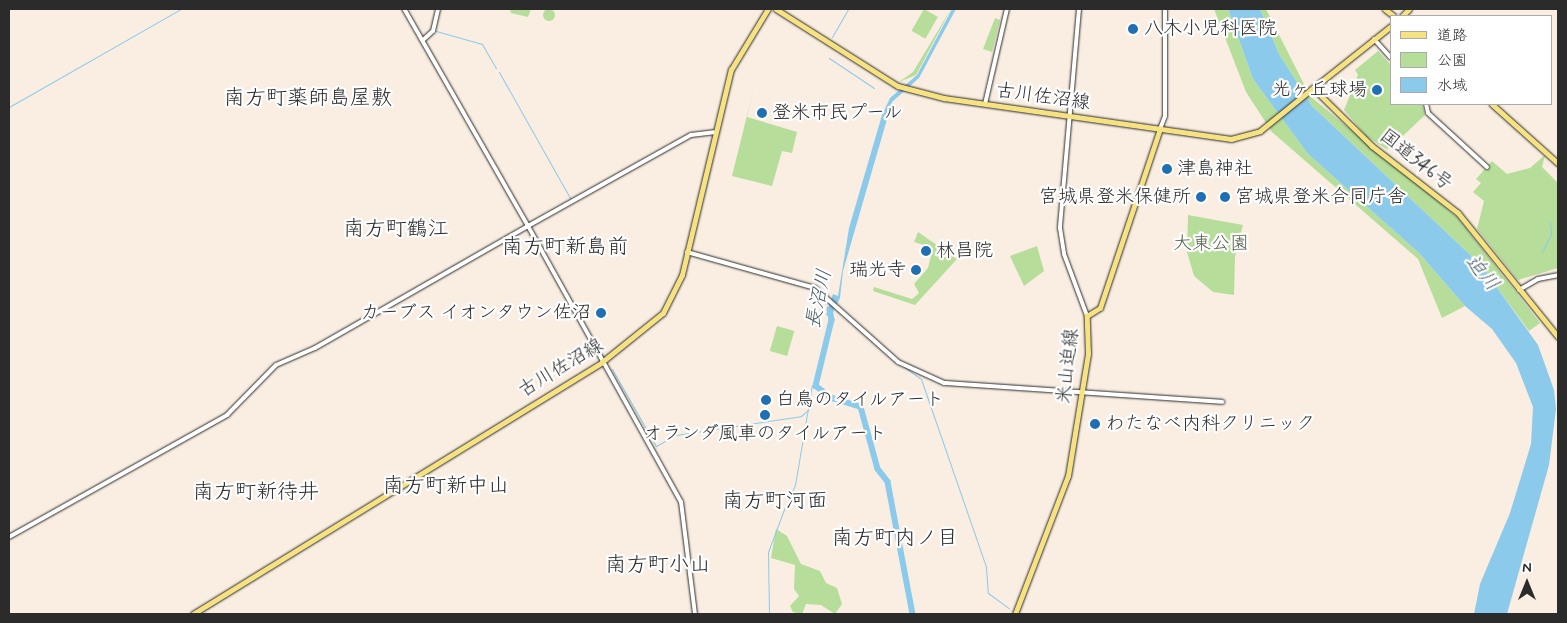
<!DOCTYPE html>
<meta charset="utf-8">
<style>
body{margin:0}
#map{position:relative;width:1567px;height:623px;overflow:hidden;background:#f9eee1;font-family:Mynerve,"Klee One",sans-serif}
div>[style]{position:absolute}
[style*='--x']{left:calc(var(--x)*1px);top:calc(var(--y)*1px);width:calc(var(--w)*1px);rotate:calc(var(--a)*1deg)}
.green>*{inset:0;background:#b6de9a;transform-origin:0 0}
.round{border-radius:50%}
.water>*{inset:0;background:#8ccaec}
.stream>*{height:1px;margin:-0.5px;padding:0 0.5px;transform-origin:0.5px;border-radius:0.5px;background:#8ccaec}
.river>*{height:5.5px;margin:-2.75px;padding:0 2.75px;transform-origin:2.75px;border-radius:2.75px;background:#8ccaec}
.roads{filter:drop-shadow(0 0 1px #2b2b2b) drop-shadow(0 0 1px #2b2b2b)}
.minor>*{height:4px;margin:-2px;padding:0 2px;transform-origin:2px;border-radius:2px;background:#fff}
.major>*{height:4.5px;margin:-2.25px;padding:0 2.25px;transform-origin:2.25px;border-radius:2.25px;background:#f7e281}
.highway>*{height:5px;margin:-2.5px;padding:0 2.5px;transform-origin:2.5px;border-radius:2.5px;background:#f7e281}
.dots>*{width:14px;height:14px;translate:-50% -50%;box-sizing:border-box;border:2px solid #fff;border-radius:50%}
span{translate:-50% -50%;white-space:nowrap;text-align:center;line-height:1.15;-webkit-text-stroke:4.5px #fff;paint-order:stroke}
.poi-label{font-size:19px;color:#2b2b2b}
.left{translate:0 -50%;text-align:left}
.right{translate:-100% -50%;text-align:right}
.street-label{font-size:19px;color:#2b2b2b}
.park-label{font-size:19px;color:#55614c}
.water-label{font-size:20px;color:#485b65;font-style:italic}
.quarter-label{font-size:21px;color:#2b2b2b}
.frame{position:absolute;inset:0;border:10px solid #2b2b2b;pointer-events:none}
.legend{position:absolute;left:1390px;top:15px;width:162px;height:90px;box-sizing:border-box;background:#fff;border:1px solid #aaa;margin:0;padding:6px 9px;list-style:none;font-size:15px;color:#2b2b2b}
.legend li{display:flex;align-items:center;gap:10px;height:25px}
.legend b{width:25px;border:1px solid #aaa}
.north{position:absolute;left:1502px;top:558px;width:50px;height:50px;-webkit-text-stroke:4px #fff;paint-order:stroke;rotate:0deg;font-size:14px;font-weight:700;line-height:20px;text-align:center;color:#2b2b2b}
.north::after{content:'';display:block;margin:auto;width:18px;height:22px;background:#2b2b2b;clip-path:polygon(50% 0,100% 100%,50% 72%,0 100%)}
</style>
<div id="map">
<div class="green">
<div class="round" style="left:543px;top:9px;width:12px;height:12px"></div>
<div style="clip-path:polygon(510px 9px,531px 9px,528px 17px,511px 13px)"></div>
<div style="left:924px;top:9px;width:16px;height:25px;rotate:30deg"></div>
<div style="clip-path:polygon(951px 9px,916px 75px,899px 82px,913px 72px)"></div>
<div style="clip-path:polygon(1214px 9px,1228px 9px,1253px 79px,1308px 154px,1419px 253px,1465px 306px,1442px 318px,1418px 259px,1272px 132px,1246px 92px)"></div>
<div style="clip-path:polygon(1260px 9px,1266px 9px,1310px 96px,1458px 218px,1540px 323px,1529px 331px,1480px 264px,1312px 106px,1279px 54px)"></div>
<div style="clip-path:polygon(995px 18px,1000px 20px,992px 52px,983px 49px)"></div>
<div style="clip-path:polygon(1378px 51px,1391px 65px,1391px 104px,1422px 104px,1425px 115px,1388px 150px,1367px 137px,1344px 110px,1358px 75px,1355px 70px)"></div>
<div style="clip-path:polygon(754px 87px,747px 117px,797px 132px,792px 153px,782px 151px,772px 186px,732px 176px)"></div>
<div style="clip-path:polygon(1545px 155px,1542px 167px,1558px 183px,1558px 268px,1518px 280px,1477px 229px,1484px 201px,1473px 192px,1481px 183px,1476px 179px,1492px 161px,1507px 174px,1530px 168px)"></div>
<div style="clip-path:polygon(1188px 215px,1243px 225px,1235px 257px,1234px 295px,1213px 292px,1194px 276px,1187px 252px)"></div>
<div style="clip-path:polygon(918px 232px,957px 259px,915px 305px,873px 291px,874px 287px,912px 299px,919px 293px,914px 284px,928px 268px,933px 248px,914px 242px)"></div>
<div style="clip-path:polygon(1037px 246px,1044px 271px,1024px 286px,1010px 256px)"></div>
<div style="left:777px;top:326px;width:18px;height:26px;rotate:16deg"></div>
<div style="clip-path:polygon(776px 529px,787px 536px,801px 564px,820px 571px,826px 583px,837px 588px,842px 604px,835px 614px,821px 605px,806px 604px,802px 614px,793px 612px,790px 606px,799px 596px,794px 589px,795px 565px,771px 558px)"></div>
</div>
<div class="water">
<div style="clip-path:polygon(952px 9px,956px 9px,919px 78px,892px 102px,843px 271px,840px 298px,831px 316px,826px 315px,833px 294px,838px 296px,849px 228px,882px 115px,890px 98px,917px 75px)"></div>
<div style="clip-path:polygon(1228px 9px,1260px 9px,1279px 54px,1312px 106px,1481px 265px,1538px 345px,1554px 390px,1556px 409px,1549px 465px,1507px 614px,1474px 614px,1480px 584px,1510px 513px,1531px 444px,1533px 407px,1516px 363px,1492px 329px,1465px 306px,1419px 253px,1308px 154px,1253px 79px)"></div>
</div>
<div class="stream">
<div style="--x:436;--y:31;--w:48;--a:15.8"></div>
<div style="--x:482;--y:44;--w:28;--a:60"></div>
<div style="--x:832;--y:37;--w:32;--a:-60"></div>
<div style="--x:829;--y:58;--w:54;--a:33.7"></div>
<div style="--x:499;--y:72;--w:145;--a:60.6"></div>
<div style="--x:9;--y:107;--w:198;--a:-29.7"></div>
<div style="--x:1542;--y:252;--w:20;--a:-63"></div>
<div style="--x:1551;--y:234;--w:12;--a:-95"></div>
<div style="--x:855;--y:326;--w:56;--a:41.4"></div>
<div style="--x:903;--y:366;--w:22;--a:36"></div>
<div style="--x:921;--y:379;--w:199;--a:70.9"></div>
<div style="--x:986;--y:567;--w:26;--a:86"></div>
<div style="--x:988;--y:593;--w:26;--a:36"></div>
<div style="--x:612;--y:369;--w:89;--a:60.3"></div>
<div style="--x:656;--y:446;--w:23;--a:-29"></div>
<div style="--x:676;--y:435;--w:126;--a:-8.6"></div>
<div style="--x:801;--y:416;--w:9;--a:-41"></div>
<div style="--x:788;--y:500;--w:17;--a:-65"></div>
<div style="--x:795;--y:485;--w:101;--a:-80.4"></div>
<div style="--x:769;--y:612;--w:60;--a:-91"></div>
<div style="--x:768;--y:552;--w:51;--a:-69.4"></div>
</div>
<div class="river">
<div style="--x:830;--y:309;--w:11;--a:80"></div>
<div style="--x:832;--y:320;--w:68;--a:103.6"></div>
<div style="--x:816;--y:386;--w:20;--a:37"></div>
<div style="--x:832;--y:398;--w:30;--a:17"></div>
<div style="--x:861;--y:407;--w:64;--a:74.7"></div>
<div style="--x:878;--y:469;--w:16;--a:52"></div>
<div style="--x:888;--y:482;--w:134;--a:79.3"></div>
</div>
<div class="roads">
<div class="minor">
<div style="--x:1079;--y:9;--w:220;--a:95"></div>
<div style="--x:1060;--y:228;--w:26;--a:81"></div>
<div style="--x:1064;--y:254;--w:66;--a:69.6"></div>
<div style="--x:1374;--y:39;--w:25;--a:48"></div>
<div style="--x:423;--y:40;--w:13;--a:-42"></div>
<div style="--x:433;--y:31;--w:23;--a:-77"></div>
<div style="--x:985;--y:104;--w:98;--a:-77"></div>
<div style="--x:1426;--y:104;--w:9;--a:77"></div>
<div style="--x:1428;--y:113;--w:80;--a:42.5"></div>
<div style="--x:1160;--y:129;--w:14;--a:-69"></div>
<div style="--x:1165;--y:116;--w:107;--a:-90"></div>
<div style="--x:687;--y:252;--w:133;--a:15.7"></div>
<div style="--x:815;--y:288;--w:111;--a:41.7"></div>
<div style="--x:898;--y:362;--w:51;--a:24.5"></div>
<div style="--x:944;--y:383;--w:279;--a:3.9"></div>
<div style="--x:1519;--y:290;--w:22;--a:-30"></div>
<div style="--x:1538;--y:279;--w:20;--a:-11"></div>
<div style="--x:9;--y:537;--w:250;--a:-29.2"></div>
<div style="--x:227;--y:415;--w:70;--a:-45.6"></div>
<div style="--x:276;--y:365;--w:43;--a:-23.6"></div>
<div style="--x:315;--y:348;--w:245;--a:-29.8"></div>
<div style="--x:528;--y:226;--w:250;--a:-119.7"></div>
<div style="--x:695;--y:614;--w:113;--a:-97.1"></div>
<div style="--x:681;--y:502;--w:316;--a:-119"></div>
<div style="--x:528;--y:226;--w:187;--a:-29.2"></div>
<div style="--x:691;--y:135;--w:23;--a:-7"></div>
</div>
<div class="major">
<div style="--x:776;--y:9;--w:144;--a:32.3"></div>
<div style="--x:898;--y:86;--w:48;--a:14.6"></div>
<div style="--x:944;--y:98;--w:290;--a:8.1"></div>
<div style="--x:1231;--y:139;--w:30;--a:-15"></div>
<div style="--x:1260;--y:131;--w:68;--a:-39.1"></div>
<div style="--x:1385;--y:9;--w:11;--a:38"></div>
<div style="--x:1492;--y:104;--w:89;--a:41.8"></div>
<div style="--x:193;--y:614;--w:480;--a:-31.6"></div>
<div style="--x:602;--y:362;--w:78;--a:-38.8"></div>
<div style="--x:663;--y:313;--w:42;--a:-63.4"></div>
<div style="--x:682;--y:275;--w:211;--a:-76.6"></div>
<div style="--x:731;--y:70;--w:71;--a:-58.8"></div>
<div style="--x:1015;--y:614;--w:148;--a:-69"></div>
<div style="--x:1068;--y:476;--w:124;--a:-80.7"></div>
<div style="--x:1088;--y:354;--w:38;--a:-92"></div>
<div style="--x:1087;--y:316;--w:15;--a:-32"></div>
<div style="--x:1100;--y:308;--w:189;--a:-71.5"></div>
</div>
<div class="highway">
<div style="--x:1402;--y:16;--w:10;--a:-45"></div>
<div style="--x:1391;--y:26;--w:100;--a:141.5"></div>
<div style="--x:1313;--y:88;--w:83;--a:44.5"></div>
<div style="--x:1372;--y:146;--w:109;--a:37.9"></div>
<div style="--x:1458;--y:213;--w:159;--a:51.1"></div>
</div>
</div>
<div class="dots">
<div style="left:1133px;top:29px;background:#1f6fb2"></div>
<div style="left:1377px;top:90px;background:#1f6fb2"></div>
<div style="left:762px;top:113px;background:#1f6fb2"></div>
<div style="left:1167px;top:169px;background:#1f6fb2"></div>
<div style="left:1201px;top:197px;background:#1f6fb2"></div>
<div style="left:1225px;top:197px;background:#1f6fb2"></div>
<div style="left:926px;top:251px;background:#1f6fb2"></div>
<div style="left:916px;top:270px;background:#1f6fb2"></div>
<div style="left:601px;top:313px;background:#1f6fb2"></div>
<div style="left:766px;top:400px;background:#1f6fb2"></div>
<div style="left:765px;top:415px;background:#1f6fb2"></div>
<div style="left:1095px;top:424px;background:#1f6fb2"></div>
</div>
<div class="poi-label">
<span class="left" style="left:1144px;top:29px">八木小児科医院</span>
<span class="right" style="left:1367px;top:90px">光ヶ丘球場</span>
<span class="left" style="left:772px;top:113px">登米市民プール</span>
<span class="left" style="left:1177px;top:169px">津島神社</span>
<span class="right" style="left:1191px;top:197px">宮城県登米保健所</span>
<span class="left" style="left:1235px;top:197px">宮城県登米合同庁舎</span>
<span class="left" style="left:936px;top:251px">林昌院</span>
<span class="right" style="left:906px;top:270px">瑞光寺</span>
<span class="right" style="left:591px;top:313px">カーブス イオンタウン佐沼</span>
<span class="left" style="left:776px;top:400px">白鳥のタイルアート</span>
<span class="left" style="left:1106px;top:424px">わたなべ内科クリニック</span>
<span style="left:765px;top:434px">オランダ風車のタイルアート</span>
</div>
<div class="street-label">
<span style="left:1043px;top:97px;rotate:8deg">古川佐沼線</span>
<span style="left:1416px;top:160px;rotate:38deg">国道346号</span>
<span style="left:1068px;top:366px;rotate:-84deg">米山迫線</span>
<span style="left:561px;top:368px;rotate:-31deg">古川佐沼線</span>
</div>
<div class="park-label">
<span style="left:1211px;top:244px">大東公園</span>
</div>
<div class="water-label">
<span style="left:1482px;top:273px;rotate:50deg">迫川</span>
<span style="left:819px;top:299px;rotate:-78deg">長沼川</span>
</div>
<div class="quarter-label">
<span style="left:308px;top:98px">南方町薬師島屋敷</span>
<span style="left:396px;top:229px">南方町鶴江</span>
<span style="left:565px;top:247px">南方町新島前</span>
<span style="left:446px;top:486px">南方町新中山</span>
<span style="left:256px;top:492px">南方町新待井</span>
<span style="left:775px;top:501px">南方町河面</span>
<span style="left:895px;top:538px">南方町内ノ目</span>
<span style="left:658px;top:565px">南方町小山</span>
</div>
<div class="frame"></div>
<ul class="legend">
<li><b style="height:6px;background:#f7e281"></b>道路</li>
<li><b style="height:14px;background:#b6de9a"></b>公園</li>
<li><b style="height:14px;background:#8ccaec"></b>水域</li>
</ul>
<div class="north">N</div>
</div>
